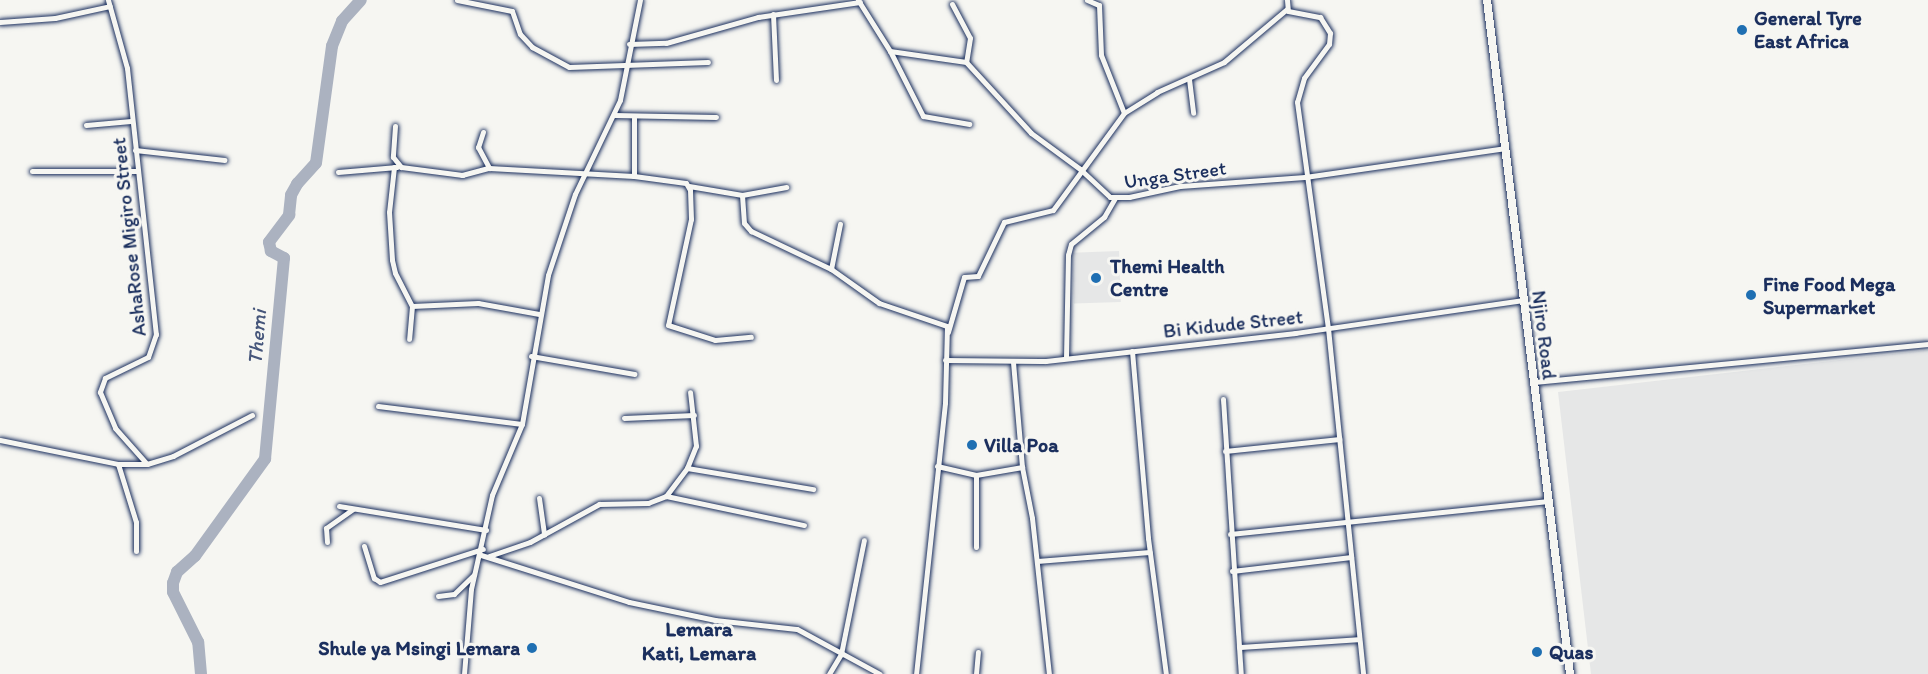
<!DOCTYPE html>
<style>
body{margin:0}
#map{position:relative;width:1928px;height:674px;overflow:hidden;background:#f6f6f2;font-family:Itim,sans-serif}
div>[style]{position:absolute}
[style*='--x']{left:calc(var(--x)*1px);top:calc(var(--y)*1px);width:calc(var(--w)*1px);rotate:calc(var(--a)*1deg)}
.built>*{inset:0;background:#e6e7e7;transform-origin:0 0}
.river>*{height:12px;margin:-6px;padding:0 6px;transform-origin:6px;border-radius:6px;background:#abb2c0}
.roads{filter:drop-shadow(0 0 2px #1b2f5e) drop-shadow(0 0 2px #1b2f5e)}
.street>*{height:5px;margin:-2.5px;padding:0 2.5px;transform-origin:2.5px;border-radius:2.5px;background:#f6f6f2}
.secondary>*{height:8px;margin:-4px;padding:0 4px;transform-origin:4px;border-radius:4px;background:#f6f6f2}
.dots>*{width:16px;height:16px;translate:-50% -50%;box-sizing:border-box;border:3px solid #f6f6f2;border-radius:50%}
span{translate:-50% -50%;white-space:nowrap;text-align:center;line-height:1.15;-webkit-text-stroke:6px #f6f6f2;paint-order:stroke}
.poi-label{font-size:20px;color:#1b2f5e;font-weight:700}
.left{translate:0 -50%;text-align:left}
.right{translate:-100% -50%;text-align:right}
.street-label{font-size:20px;color:#1b2f5e}
.water-label{font-size:21px;color:#46567b;font-style:italic}
.neighbourhood-label{font-size:21px;color:#1b2f5e;font-weight:700}
</style>
<div id="map">
<div class="built">
<div style="left:1119px;top:251px;width:51px;height:47px;rotate:88deg"></div>
<div style="clip-path:polygon(1928px 350px,1928px 674px,1591px 674px,1558px 392px)"></div>
</div>
<div class="river">
<div style="--x:201;--y:674;--w:32;--a:-95"></div>
<div style="--x:198;--y:642;--w:56;--a:-116.6"></div>
<div style="--x:173;--y:592;--w:9;--a:-90"></div>
<div style="--x:173;--y:583;--w:12;--a:-70"></div>
<div style="--x:177;--y:572;--w:24;--a:-42"></div>
<div style="--x:195;--y:556;--w:120;--a:-54.2"></div>
<div style="--x:265;--y:459;--w:202;--a:-84.6"></div>
<div style="--x:284;--y:258;--w:15;--a:-152"></div>
<div style="--x:271;--y:251;--w:9;--a:-103"></div>
<div style="--x:269;--y:242;--w:34;--a:-53"></div>
<div style="--x:289;--y:215;--w:20;--a:-84"></div>
<div style="--x:291;--y:195;--w:13;--a:-61"></div>
<div style="--x:297;--y:184;--w:28;--a:-48"></div>
<div style="--x:316;--y:163;--w:118;--a:-82.2"></div>
<div style="--x:332;--y:46;--w:27;--a:-68"></div>
<div style="--x:342;--y:21;--w:28;--a:-48"></div>
</div>
<div class="roads">
<div class="street">
<div style="--x:108;--y:0;--w:71;--a:74.4"></div>
<div style="--x:127;--y:68;--w:268;--a:83.8"></div>
<div style="--x:156;--y:334;--w:24;--a:109"></div>
<div style="--x:148;--y:357;--w:48;--a:154"></div>
<div style="--x:105;--y:378;--w:15;--a:110"></div>
<div style="--x:100;--y:392;--w:39;--a:67"></div>
<div style="--x:115;--y:428;--w:48;--a:48.4"></div>
<div style="--x:457;--y:0;--w:56;--a:11.3"></div>
<div style="--x:512;--y:11;--w:24;--a:71"></div>
<div style="--x:520;--y:34;--w:18;--a:47"></div>
<div style="--x:532;--y:47;--w:42;--a:28.4"></div>
<div style="--x:569;--y:67;--w:139;--a:-2.1"></div>
<div style="--x:858;--y:0;--w:60;--a:57.9"></div>
<div style="--x:890;--y:51;--w:77;--a:8.2"></div>
<div style="--x:966;--y:62;--w:96;--a:47.5"></div>
<div style="--x:1031;--y:133;--w:61;--a:36.3"></div>
<div style="--x:1080;--y:169;--w:41;--a:43"></div>
<div style="--x:1110;--y:197;--w:19;--a:0"></div>
<div style="--x:1129;--y:197;--w:52;--a:-12.2"></div>
<div style="--x:1180;--y:186;--w:125;--a:-4.1"></div>
<div style="--x:1305;--y:177;--w:203;--a:-8.2"></div>
<div style="--x:1087;--y:0;--w:13;--a:23"></div>
<div style="--x:1099;--y:5;--w:50;--a:87.7"></div>
<div style="--x:1101;--y:55;--w:62;--a:68.4"></div>
<div style="--x:1287;--y:0;--w:11;--a:85"></div>
<div style="--x:1288;--y:11;--w:33;--a:11"></div>
<div style="--x:1320;--y:17;--w:19;--a:58"></div>
<div style="--x:1330;--y:33;--w:11;--a:95"></div>
<div style="--x:1329;--y:44;--w:42;--a:126.3"></div>
<div style="--x:1304;--y:78;--w:25;--a:106"></div>
<div style="--x:1297;--y:102;--w:228;--a:82.2"></div>
<div style="--x:1328;--y:328;--w:348;--a:84.2"></div>
<div style="--x:952;--y:4;--w:38;--a:62"></div>
<div style="--x:970;--y:38;--w:24;--a:99"></div>
<div style="--x:773;--y:14;--w:66;--a:87.4"></div>
<div style="--x:0;--y:22;--w:55;--a:-4.2"></div>
<div style="--x:55;--y:18;--w:56;--a:-12.3"></div>
<div style="--x:629;--y:44;--w:37;--a:-2"></div>
<div style="--x:666;--y:43;--w:96;--a:-15.8"></div>
<div style="--x:758;--y:17;--w:103;--a:-8.4"></div>
<div style="--x:890;--y:51;--w:73;--a:63.1"></div>
<div style="--x:923;--y:116;--w:47;--a:9.9"></div>
<div style="--x:1189;--y:79;--w:34;--a:83"></div>
<div style="--x:614;--y:115;--w:102;--a:1.1"></div>
<div style="--x:634;--y:118;--w:58;--a:90"></div>
<div style="--x:86;--y:125;--w:45;--a:-5.1"></div>
<div style="--x:395;--y:126;--w:31;--a:94"></div>
<div style="--x:393;--y:157;--w:13;--a:51"></div>
<div style="--x:401;--y:167;--w:62;--a:7.5"></div>
<div style="--x:462;--y:175;--w:28;--a:-15"></div>
<div style="--x:489;--y:168;--w:145;--a:3.2"></div>
<div style="--x:634;--y:176;--w:52;--a:7.7"></div>
<div style="--x:686;--y:183;--w:8;--a:60"></div>
<div style="--x:690;--y:190;--w:29;--a:88"></div>
<div style="--x:691;--y:219;--w:108;--a:102.2"></div>
<div style="--x:668;--y:325;--w:49;--a:17.7"></div>
<div style="--x:715;--y:340;--w:36;--a:-5"></div>
<div style="--x:483;--y:132;--w:16;--a:108"></div>
<div style="--x:478;--y:147;--w:24;--a:62"></div>
<div style="--x:135;--y:150;--w:90;--a:6.4"></div>
<div style="--x:394;--y:167;--w:45;--a:96.3"></div>
<div style="--x:389;--y:212;--w:48;--a:86.4"></div>
<div style="--x:392;--y:260;--w:13;--a:77"></div>
<div style="--x:395;--y:273;--w:37;--a:63"></div>
<div style="--x:412;--y:306;--w:33;--a:95"></div>
<div style="--x:32;--y:171;--w:105;--a:0"></div>
<div style="--x:338;--y:172;--w:59;--a:-4.8"></div>
<div style="--x:689;--y:186;--w:54;--a:9.6"></div>
<div style="--x:742;--y:195;--w:45;--a:-10.3"></div>
<div style="--x:742;--y:195;--w:28;--a:86"></div>
<div style="--x:744;--y:223;--w:11;--a:49"></div>
<div style="--x:751;--y:231;--w:89;--a:25.4"></div>
<div style="--x:831;--y:269;--w:59;--a:35.3"></div>
<div style="--x:879;--y:303;--w:72;--a:18.7"></div>
<div style="--x:947;--y:326;--w:77;--a:91.5"></div>
<div style="--x:945;--y:403;--w:273;--a:96.1"></div>
<div style="--x:831;--y:269;--w:46;--a:-78.7"></div>
<div style="--x:412;--y:306;--w:66;--a:-2.6"></div>
<div style="--x:478;--y:303;--w:62;--a:10.2"></div>
<div style="--x:948;--y:332;--w:57;--a:-73.8"></div>
<div style="--x:964;--y:277;--w:14;--a:-4"></div>
<div style="--x:978;--y:276;--w:60;--a:-64.3"></div>
<div style="--x:1004;--y:222;--w:50;--a:-13.8"></div>
<div style="--x:1053;--y:210;--w:120;--a:-53.8"></div>
<div style="--x:1124;--y:113;--w:39;--a:-32"></div>
<div style="--x:1157;--y:92;--w:73;--a:-24.1"></div>
<div style="--x:1224;--y:62;--w:82;--a:-40.1"></div>
<div style="--x:1132;--y:351;--w:188;--a:85.1"></div>
<div style="--x:1148;--y:538;--w:137;--a:82.5"></div>
<div style="--x:531;--y:356;--w:105;--a:9.9"></div>
<div style="--x:1066;--y:358;--w:103;--a:-88.9"></div>
<div style="--x:1068;--y:255;--w:11;--a:-75"></div>
<div style="--x:1071;--y:244;--w:43;--a:-39.3"></div>
<div style="--x:1104;--y:217;--w:22;--a:-60"></div>
<div style="--x:945;--y:360;--w:101;--a:0.6"></div>
<div style="--x:1046;--y:361;--w:251;--a:-6.4"></div>
<div style="--x:1295;--y:333;--w:230;--a:-8.2"></div>
<div style="--x:1013;--y:362;--w:105;--a:85.1"></div>
<div style="--x:1022;--y:467;--w:52;--a:78.9"></div>
<div style="--x:1032;--y:518;--w:157;--a:83.8"></div>
<div style="--x:1534;--y:382;--w:396;--a:-5.5"></div>
<div style="--x:1223;--y:399;--w:276;--a:86.3"></div>
<div style="--x:378;--y:406;--w:145;--a:7.1"></div>
<div style="--x:624;--y:418;--w:70;--a:-2.5"></div>
<div style="--x:0;--y:440;--w:120;--a:11.5"></div>
<div style="--x:118;--y:464;--w:29;--a:0"></div>
<div style="--x:147;--y:464;--w:27;--a:-17"></div>
<div style="--x:173;--y:456;--w:89;--a:-27.4"></div>
<div style="--x:1225;--y:451;--w:115;--a:-6"></div>
<div style="--x:118;--y:464;--w:61;--a:72.8"></div>
<div style="--x:136;--y:522;--w:29;--a:90"></div>
<div style="--x:937;--y:466;--w:40;--a:13"></div>
<div style="--x:976;--y:475;--w:47;--a:-9.9"></div>
<div style="--x:687;--y:468;--w:128;--a:9.5"></div>
<div style="--x:976;--y:475;--w:72;--a:90"></div>
<div style="--x:666;--y:496;--w:141;--a:11.9"></div>
<div style="--x:539;--y:498;--w:37;--a:82"></div>
<div style="--x:339;--y:506;--w:149;--a:9.3"></div>
<div style="--x:1230;--y:534;--w:320;--a:-5.9"></div>
<div style="--x:327;--y:542;--w:14;--a:-94"></div>
<div style="--x:326;--y:528;--w:33;--a:-35"></div>
<div style="--x:364;--y:546;--w:34;--a:73"></div>
<div style="--x:374;--y:578;--w:7;--a:34"></div>
<div style="--x:380;--y:582;--w:108;--a:-17.8"></div>
<div style="--x:481;--y:555;--w:155;--a:17.6"></div>
<div style="--x:629;--y:602;--w:88;--a:11.8"></div>
<div style="--x:715;--y:620;--w:82;--a:6.3"></div>
<div style="--x:797;--y:629;--w:94;--a:28.5"></div>
<div style="--x:489;--y:556;--w:43;--a:-18.9"></div>
<div style="--x:530;--y:542;--w:79;--a:-28.8"></div>
<div style="--x:599;--y:504;--w:49;--a:-1.2"></div>
<div style="--x:648;--y:503;--w:19;--a:-21"></div>
<div style="--x:666;--y:496;--w:35;--a:-53"></div>
<div style="--x:687;--y:468;--w:24;--a:-68"></div>
<div style="--x:696;--y:446;--w:54;--a:-96.3"></div>
<div style="--x:1037;--y:561;--w:113;--a:-4.6"></div>
<div style="--x:1232;--y:571;--w:120;--a:-6.7"></div>
<div style="--x:438;--y:596;--w:16;--a:-7"></div>
<div style="--x:454;--y:594;--w:28;--a:-44"></div>
<div style="--x:1239;--y:647;--w:120;--a:-3.8"></div>
<div style="--x:464;--y:674;--w:85;--a:-85.3"></div>
<div style="--x:471;--y:589;--w:96;--a:-77.4"></div>
<div style="--x:492;--y:495;--w:77;--a:-67.1"></div>
<div style="--x:522;--y:424;--w:151;--a:-80.1"></div>
<div style="--x:548;--y:275;--w:85;--a:-71.6"></div>
<div style="--x:575;--y:194;--w:104;--a:-64.4"></div>
<div style="--x:620;--y:100;--w:102;--a:-78.7"></div>
<div style="--x:829;--y:674;--w:23;--a:-59"></div>
<div style="--x:841;--y:654;--w:116;--a:-78.6"></div>
<div style="--x:976;--y:674;--w:22;--a:-85"></div>
</div>
<div class="secondary">
<div style="--x:1487;--y:0;--w:679;--a:82.98"></div>
</div>
</div>
<div class="dots">
<div style="left:1742px;top:30px;background:#1f6fb2"></div>
<div style="left:1096px;top:278px;background:#1f6fb2"></div>
<div style="left:1751px;top:295px;background:#1f6fb2"></div>
<div style="left:972px;top:445px;background:#1f6fb2"></div>
<div style="left:532px;top:648px;background:#1f6fb2"></div>
<div style="left:1537px;top:652px;background:#1f6fb2"></div>
</div>
<div class="poi-label">
<span class="left" style="left:1754px;top:30px">General Tyre<br>East Africa</span>
<span class="left" style="left:1110px;top:278px">Themi Health<br>Centre</span>
<span class="left" style="left:1763px;top:296px">Fine Food Mega<br>Supermarket</span>
<span class="left" style="left:984px;top:445px">Villa Poa</span>
<span class="right" style="left:520px;top:648px">Shule ya Msingi Lemara</span>
<span class="left" style="left:1549px;top:652px">Quas</span>
</div>
<div class="street-label">
<span style="left:1175px;top:175px;rotate:-8deg">Unga Street</span>
<span style="left:129px;top:237px;rotate:-96deg">AshaRose Migiro Street</span>
<span style="left:1233px;top:324px;rotate:-6deg">Bi Kidude Street</span>
<span style="left:1544px;top:335px;rotate:83deg">Njiro Road</span>
</div>
<div class="water-label">
<span style="left:257px;top:337px;rotate:-85deg">Themi</span>
</div>
<div class="neighbourhood-label">
<span style="left:699px;top:641px">Lemara<br>Kati, Lemara</span>
</div>
</div>
